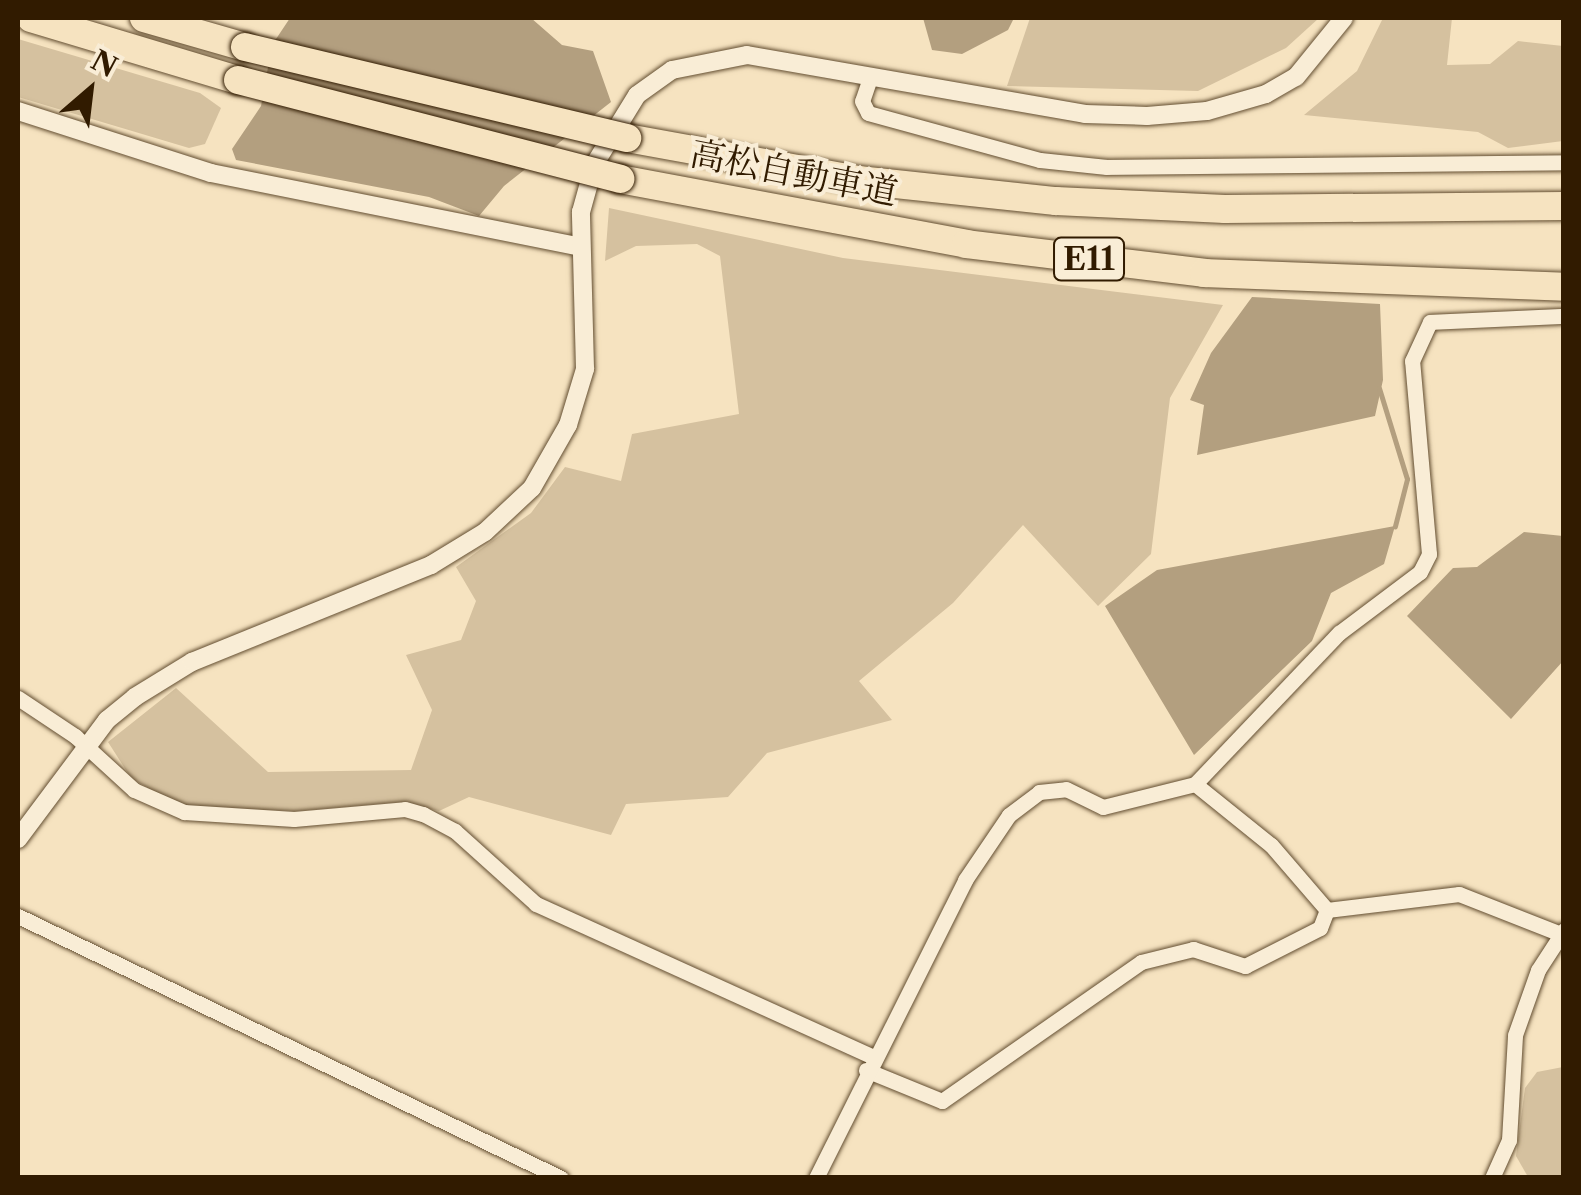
<!DOCTYPE html>
<meta charset="utf-8">
<style>
body{margin:0}
#map{position:relative;width:1581px;height:1195px;overflow:hidden;background:#f6e3c0;font-family:"Libre Caslon Text","Noto Serif JP",serif}
div>[style]{position:absolute}
[style*='--x']{left:calc(var(--x)*1px);top:calc(var(--y)*1px);width:calc(var(--w)*1px);rotate:calc(var(--a)*1deg)}
.green>*{inset:0;background:#d5c19f}
.water>*{inset:0;background:#b39f7f}
.stream>*{height:5px;margin:-2.5px;padding:0 2.5px;transform-origin:2.5px;border-radius:2.5px;background:#b39f7f}
.roads{filter:drop-shadow(0 0 2px #624d30) drop-shadow(0 0 2px #624d30)}
.minor>*{height:15px;margin:-7.5px;padding:0 7.5px;transform-origin:7.5px;border-radius:7.5px;background:#f9edd6}
.tertiary>*{height:18px;margin:-9px;padding:0 9px;transform-origin:9px;border-radius:9px;background:#f9edd6}
.motorway>*{height:28px;margin:-14px;padding:0 14px;transform-origin:14px;border-radius:14px;background:#f6e3c0}
.bridges{filter:drop-shadow(0 0 2px #311b00) drop-shadow(0 0 2px #311b00)}
.motorway-bridge>*{height:28px;margin:-14px;padding:0 14px;transform-origin:14px;border-radius:14px;background:#f6e3c0}
span{translate:-50% -50%;white-space:nowrap;text-align:center;line-height:1.15;-webkit-text-stroke:8px #f9edd6;paint-order:stroke}
.shield-label span{padding:2px 8px;background:#f9edd6;border:2px solid;border-radius:8px;-webkit-text-stroke-width:0}
.shield-label{font-size:32px;color:#311b00;font-weight:700}
.street-label{font-size:35px;color:#311b00}
.frame{position:absolute;inset:0;border:20px solid #311b00;pointer-events:none}
.north{position:absolute;left:40px;top:40px;width:100px;height:100px;-webkit-text-stroke:8px #f9edd6;paint-order:stroke;rotate:28deg;font-size:28px;font-weight:700;line-height:40px;text-align:center;color:#311b00}
.north::after{content:'';display:block;margin:auto;width:35px;height:45px;background:#311b00;clip-path:polygon(50% 0,100% 100%,50% 72%,0 100%)}
</style>
<div id="map">
<div class="green">
<div style="clip-path:polygon(1030px 18px,1319px 18px,1286px 48px,1198px 91px,1007px 86px)"></div>
<div style="clip-path:polygon(1383px 18px,1452px 18px,1447px 65px,1490px 64px,1518px 41px,1563px 46px,1563px 141px,1508px 148px,1478px 132px,1304px 115px,1357px 71px)"></div>
<div style="clip-path:polygon(18px 39px,200px 93px,221px 108px,205px 144px,189px 148px,18px 97px)"></div>
<div style="clip-path:polygon(609px 208px,843px 258px,1223px 305px,1170px 398px,1151px 554px,1098px 606px,1023px 525px,953px 603px,859px 681px,892px 720px,767px 753px,728px 797px,626px 804px,611px 835px,469px 797px,439px 811px,401px 802px,297px 811px,181px 807px,131px 778px,108px 742px,176px 688px,268px 772px,411px 770px,432px 710px,406px 655px,461px 640px,476px 601px,456px 567px,531px 513px,565px 467px,621px 481px,632px 434px,739px 414px,720px 256px,697px 244px,636px 246px,605px 261px)"></div>
<div style="clip-path:polygon(1563px 1067px,1563px 1177px,1528px 1177px,1516px 1156px,1525px 1088px,1537px 1072px)"></div>
</div>
<div class="water">
<div style="clip-path:polygon(290px 18px,531px 18px,562px 45px,593px 51px,611px 102px,504px 186px,479px 216px,429px 197px,236px 160px,232px 149px,261px 106px,272px 45px)"></div>
<div style="clip-path:polygon(923px 18px,1014px 18px,1008px 30px,962px 54px,932px 50px)"></div>
<div style="clip-path:polygon(1252px 297px,1380px 304px,1383px 380px,1375px 416px,1197px 455px,1204px 405px,1190px 400px,1211px 353px)"></div>
<div style="clip-path:polygon(1395px 526px,1384px 564px,1331px 593px,1312px 641px,1194px 755px,1105px 606px,1157px 570px)"></div>
<div style="clip-path:polygon(1524px 532px,1563px 536px,1563px 661px,1511px 719px,1407px 616px,1453px 568px,1477px 567px)"></div>
</div>
<div class="stream">
<div style="--x:1379;--y:388;--w:95;--a:72.9"></div>
<div style="--x:1407;--y:479;--w:49;--a:104.3"></div>
</div>
<div class="roads">
<div class="minor">
<div style="--x:870;--y:78;--w:24;--a:109"></div>
<div style="--x:862;--y:101;--w:13;--a:63"></div>
<div style="--x:868;--y:113;--w:178;--a:15.3"></div>
<div style="--x:1040;--y:160;--w:67;--a:6"></div>
<div style="--x:1107;--y:167;--w:457;--a:-0.6"></div>
<div style="--x:18;--y:698;--w:69;--a:33.7"></div>
<div style="--x:75;--y:736;--w:80;--a:42.5"></div>
<div style="--x:134;--y:790;--w:55;--a:23.7"></div>
<div style="--x:184;--y:812;--w:110;--a:3.6"></div>
<div style="--x:294;--y:819;--w:111;--a:-5.1"></div>
<div style="--x:405;--y:809;--w:19;--a:16"></div>
<div style="--x:423;--y:814;--w:36;--a:28"></div>
<div style="--x:455;--y:831;--w:109;--a:42"></div>
<div style="--x:536;--y:904;--w:370;--a:24.4"></div>
<div style="--x:1195;--y:784;--w:97;--a:38.8"></div>
<div style="--x:1271;--y:845;--w:86;--a:49.3"></div>
<div style="--x:1327;--y:910;--w:133;--a:-6.9"></div>
<div style="--x:1459;--y:894;--w:106;--a:21.5"></div>
<div style="--x:18;--y:916;--w:603;--a:25.76"></div>
<div style="--x:866;--y:1070;--w:82;--a:22.2"></div>
<div style="--x:942;--y:1101;--w:243;--a:-34.9"></div>
<div style="--x:1141;--y:962;--w:54;--a:-14"></div>
<div style="--x:1193;--y:949;--w:55;--a:18.1"></div>
<div style="--x:1245;--y:966;--w:84;--a:-26.9"></div>
<div style="--x:1320;--y:928;--w:19;--a:-69"></div>
<div style="--x:816;--y:1178;--w:333;--a:-63.4"></div>
<div style="--x:965;--y:880;--w:78;--a:-55.9"></div>
<div style="--x:1009;--y:815;--w:38;--a:-37"></div>
<div style="--x:1039;--y:792;--w:27;--a:-6"></div>
<div style="--x:1066;--y:789;--w:41;--a:25.9"></div>
<div style="--x:1103;--y:807;--w:95;--a:-14"></div>
<div style="--x:1195;--y:784;--w:209;--a:-46.4"></div>
<div style="--x:1339;--y:633;--w:101;--a:-37"></div>
<div style="--x:1420;--y:572;--w:20;--a:-63"></div>
<div style="--x:1429;--y:554;--w:194;--a:-95"></div>
<div style="--x:1412;--y:361;--w:43;--a:-65.2"></div>
<div style="--x:1430;--y:322;--w:134;--a:-2.6"></div>
<div style="--x:1492;--y:1178;--w:42;--a:-65.9"></div>
<div style="--x:1509;--y:1140;--w:105;--a:-86.7"></div>
<div style="--x:1515;--y:1035;--w:69;--a:-70.5"></div>
<div style="--x:1538;--y:970;--w:48;--a:-57"></div>
</div>
<div class="tertiary">
<div style="--x:18;--y:111;--w:203;--a:17.8"></div>
<div style="--x:211;--y:173;--w:377;--a:11.3"></div>
<div style="--x:18;--y:839;--w:149;--a:-53.2"></div>
<div style="--x:107;--y:720;--w:36;--a:-39"></div>
<div style="--x:135;--y:697;--w:67;--a:-31.6"></div>
<div style="--x:192;--y:662;--w:258;--a:-22.1"></div>
<div style="--x:431;--y:565;--w:63;--a:-31.4"></div>
<div style="--x:485;--y:532;--w:64;--a:-43.1"></div>
<div style="--x:532;--y:488;--w:73;--a:-60.3"></div>
<div style="--x:568;--y:425;--w:59;--a:-73.1"></div>
<div style="--x:585;--y:369;--w:157;--a:-91.5"></div>
<div style="--x:581;--y:212;--w:49;--a:-74.5"></div>
<div style="--x:594;--y:165;--w:82;--a:-58.4"></div>
<div style="--x:637;--y:95;--w:43;--a:-35.5"></div>
<div style="--x:672;--y:70;--w:76;--a:-11.3"></div>
<div style="--x:747;--y:55;--w:343;--a:9.9"></div>
<div style="--x:1085;--y:114;--w:62;--a:1.8"></div>
<div style="--x:1147;--y:116;--w:60;--a:-4.8"></div>
<div style="--x:1207;--y:111;--w:61;--a:-16.1"></div>
<div style="--x:1266;--y:94;--w:34;--a:-30"></div>
<div style="--x:1296;--y:77;--w:76;--a:-50.9"></div>
</div>
<div class="motorway">
<div style="--x:31;--y:18;--w:216;--a:16.7"></div>
<div style="--x:144;--y:18;--w:105;--a:16"></div>
<div style="--x:627;--y:138;--w:235;--a:10.3"></div>
<div style="--x:858;--y:180;--w:199;--a:6.1"></div>
<div style="--x:1056;--y:201;--w:169;--a:2.7"></div>
<div style="--x:1225;--y:209;--w:339;--a:-0.5"></div>
<div style="--x:620;--y:179;--w:352;--a:10.6"></div>
<div style="--x:966;--y:244;--w:240;--a:6.9"></div>
<div style="--x:1204;--y:273;--w:360;--a:2.2"></div>
</div>
</div>
<div class="bridges">
<div class="motorway-bridge">
<div style="--x:245;--y:47;--w:393;--a:13.4"></div>
<div style="--x:238;--y:80;--w:395;--a:14.5"></div>
</div>
</div>
<div class="shield-label">
<span style="left:1089px;top:259px">E11</span>
</div>
<div class="street-label">
<span style="left:794px;top:173px;rotate:11deg">高松自動車道</span>
</div>
<div class="frame"></div>
<div class="north">N</div>
</div>
